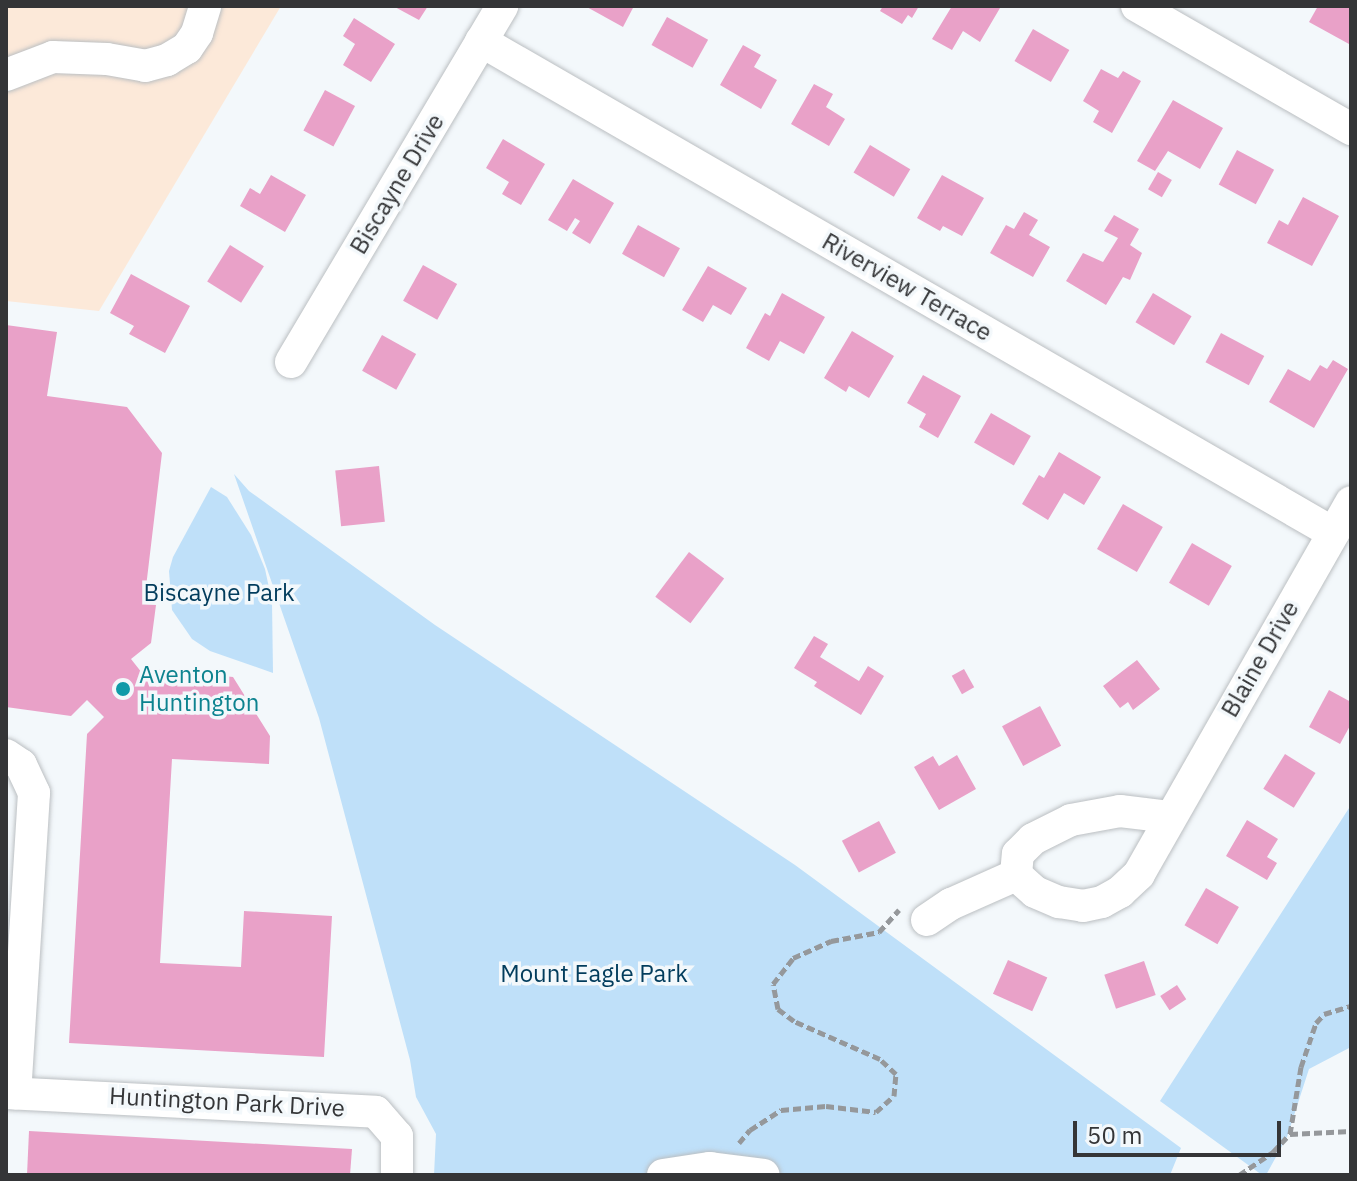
<!DOCTYPE html>
<style>
body{margin:0}
#map{position:relative;width:1357px;height:1181px;overflow:hidden;background:#f3f8fb;font-family:"IBM Plex Sans",sans-serif}
div>[style]{position:absolute}
[style*='--x']{left:calc(var(--x)*1px);top:calc(var(--y)*1px);width:calc(var(--w)*1px);rotate:calc(var(--a)*1deg)}
.industrial>*{inset:0;background:#fce9d9}
.green>*{inset:0;background:#bfe0f9}
.building>*{inset:0;background:#e9a1c8;transform-origin:0 0}
.path>*{height:5px;margin-top:-2.5px;transform-origin:0;background:repeating-linear-gradient(90deg,#95989b 0 8px,transparent 0 12px)}
.roads{filter:drop-shadow(0 0 2px #bbbfc2) drop-shadow(0 0 2px #bbbfc2)}
.minor>*{height:32px;margin:-16px;padding:0 16px;transform-origin:16px;border-radius:16px;background:#fff}
.dots>*{width:22px;height:22px;translate:-50% -50%;box-sizing:border-box;border:4px solid #f3f8fb;border-radius:50%}
span{translate:-50% -50%;white-space:nowrap;text-align:center;line-height:1.15;-webkit-text-stroke:7px #f3f8fb;paint-order:stroke}
.street-label{font-size:24px;color:#343537}
.park-label{font-size:24px;color:#023c5c}
.culture-label{font-size:24px;color:#0d838f}
.left{translate:0 -50%;text-align:left}
.frame{position:absolute;inset:0;border:8px solid #343537;pointer-events:none}
.scale{position:absolute;left:1073px;top:1121px;width:208px;height:36px;box-sizing:border-box;border:4px solid #343537;border-top:0;padding-left:10px;font-size:24px;line-height:28px;white-space:nowrap;color:#343537;-webkit-text-stroke:6px #f3f8fb;paint-order:stroke}
</style>
<div id="map">
<div class="industrial">
<div style="clip-path:polygon(6px 6px,281px 6px,99px 311px,6px 301px)"></div>
</div>
<div class="green">
<div style="clip-path:polygon(234px 474px,249px 491px,435px 625px,795px 865px,1181px 1148px,1170px 1175px,434px 1175px,436px 1134px,416px 1097px,410px 1060px,319px 718px)"></div>
<div style="clip-path:polygon(211px 487px,227px 497px,251px 535px,265px 569px,272px 602px,273px 673px,210px 651px,192px 639px,172px 610px,169px 571px,173px 557px)"></div>
<div style="clip-path:polygon(1351px 805px,1351px 1047px,1309px 1069px,1287px 1137px,1266px 1175px,1262px 1175px,1160px 1101px)"></div>
</div>
<div class="building">
<div style="clip-path:polygon(393px 6px,428px 6px,419px 20px)"></div>
<div style="clip-path:polygon(585px 6px,634px 6px,623px 27px)"></div>
<div style="clip-path:polygon(883px 6px,919px 6px,912px 18px,908px 15px,902px 24px,880px 11px)"></div>
<div style="clip-path:polygon(952px 6px,997px 6px,1000px 8px,980px 42px,963px 31px,952px 50px,932px 39px)"></div>
<div style="clip-path:polygon(1318px 6px,1351px 6px,1349px 44px,1309px 22px)"></div>
<div style="left:667px;top:17px;width:47px;height:32px;rotate:29deg"></div>
<div style="clip-path:polygon(354px 18px,395px 44px,371px 82px,343px 65px,355px 44px,343px 36px)"></div>
<div style="left:1033px;top:29px;width:42px;height:37px;rotate:30deg"></div>
<div style="clip-path:polygon(743px 45px,761px 55px,754px 67px,777px 80px,761px 109px,720px 85px)"></div>
<div style="clip-path:polygon(1101px 69px,1118px 78px,1123px 71px,1141px 81px,1112px 133px,1093px 122px,1099px 111px,1083px 101px)"></div>
<div style="clip-path:polygon(814px 84px,833px 94px,826px 107px,845px 119px,829px 146px,791px 124px)"></div>
<div style="left:325px;top:90px;width:34px;height:46px;rotate:28deg"></div>
<div style="clip-path:polygon(1173px 100px,1223px 128px,1200px 169px,1168px 151px,1155px 171px,1137px 161px)"></div>
<div style="clip-path:polygon(503px 139px,545px 164px,521px 205px,502px 194px,509px 182px,486px 168px)"></div>
<div style="left:870px;top:145px;width:47px;height:32px;rotate:31deg"></div>
<div style="left:1237px;top:150px;width:42px;height:39px;rotate:28deg"></div>
<div style="left:1158px;top:172px;width:16px;height:20px;rotate:30deg"></div>
<div style="clip-path:polygon(271px 175px,306px 195px,285px 232px,240px 206px,250px 188px,260px 194px)"></div>
<div style="clip-path:polygon(942px 175px,984px 198px,962px 236px,943px 226px,940px 231px,917px 218px)"></div>
<div style="clip-path:polygon(573px 179px,614px 203px,590px 244px,572px 233px,580px 221px,575px 218px,567px 231px,548px 220px)"></div>
<div style="clip-path:polygon(1303px 197px,1339px 216px,1312px 266px,1267px 243px,1279px 220px,1288px 225px)"></div>
<div style="clip-path:polygon(1024px 212px,1038px 220px,1029px 235px,1050px 247px,1033px 277px,990px 253px,1006px 225px,1014px 229px)"></div>
<div style="clip-path:polygon(1114px 215px,1139px 229px,1130px 245px,1142px 253px,1130px 280px,1123px 277px,1106px 305px,1066px 281px,1083px 253px,1103px 262px,1118px 238px,1104px 231px)"></div>
<div style="left:638px;top:225px;width:48px;height:33px;rotate:29deg"></div>
<div style="left:230px;top:245px;width:40px;height:43px;rotate:32deg"></div>
<div style="left:423px;top:265px;width:39px;height:41px;rotate:29deg"></div>
<div style="clip-path:polygon(708px 266px,747px 288px,731px 315px,713px 305px,703px 322px,682px 310px)"></div>
<div style="clip-path:polygon(131px 274px,190px 306px,165px 353px,129px 334px,134px 326px,110px 313px)"></div>
<div style="clip-path:polygon(782px 293px,825px 317px,804px 354px,780px 341px,769px 361px,746px 348px,765px 313px,770px 316px)"></div>
<div style="left:1153px;top:293px;width:45px;height:34px;rotate:31deg"></div>
<div style="clip-path:polygon(6px 325px,57px 332px,47px 396px,127px 407px,162px 453px,144px 604px,156px 605px,151px 643px,131px 659px,146px 678px,157px 669px,233px 677px,270px 736px,269px 764px,172px 759px,160px 963px,241px 967px,244px 911px,332px 916px,324px 1057px,69px 1043px,87px 734px,104px 717px,87px 700px,71px 716px,6px 707px)"></div>
<div style="clip-path:polygon(852px 331px,894px 356px,869px 398px,849px 386px,846px 392px,824px 378px)"></div>
<div style="left:1221px;top:333px;width:49px;height:33px;rotate:28deg"></div>
<div style="left:382px;top:335px;width:39px;height:41px;rotate:29deg"></div>
<div style="clip-path:polygon(1333px 360px,1348px 369px,1314px 428px,1269px 402px,1288px 369px,1310px 381px,1320px 365px,1327px 369px)"></div>
<div style="clip-path:polygon(923px 375px,961px 396px,938px 438px,919px 427px,926px 414px,907px 403px)"></div>
<div style="left:991px;top:413px;width:46px;height:34px;rotate:30deg"></div>
<div style="clip-path:polygon(1059px 452px,1101px 477px,1084px 505px,1064px 493px,1048px 520px,1022px 504px,1039px 475px,1044px 478px)"></div>
<div style="left:379px;top:466px;width:56px;height:44px;rotate:84deg"></div>
<div style="left:1123px;top:504px;width:46px;height:52px;rotate:30deg"></div>
<div style="left:1192px;top:543px;width:46px;height:46px;rotate:30deg"></div>
<div style="left:689px;top:552px;width:44px;height:56px;rotate:37deg"></div>
<div style="clip-path:polygon(814px 636px,828px 644px,820px 657px,859px 681px,868px 666px,884px 676px,861px 715px,814px 686px,817px 682px,794px 668px)"></div>
<div style="clip-path:polygon(1137px 660px,1160px 689px,1133px 710px,1128px 702px,1120px 708px,1103px 686px)"></div>
<div style="left:964px;top:669px;width:21px;height:14px;rotate:61deg"></div>
<div style="clip-path:polygon(1329px 690px,1351px 702px,1351px 724px,1340px 744px,1309px 727px)"></div>
<div style="left:1040px;top:706px;width:45px;height:43px;rotate:62deg"></div>
<div style="left:1285px;top:754px;width:36px;height:41px;rotate:32deg"></div>
<div style="clip-path:polygon(957px 755px,976px 789px,939px 810px,914px 767px,933px 756px,939px 766px)"></div>
<div style="clip-path:polygon(1247px 820px,1278px 839px,1267px 857px,1277px 863px,1267px 880px,1226px 856px)"></div>
<div style="left:879px;top:821px;width:36px;height:42px;rotate:62deg"></div>
<div style="left:1206px;top:888px;width:38px;height:43px;rotate:30deg"></div>
<div style="left:1008px;top:960px;width:43px;height:37px;rotate:24deg"></div>
<div style="left:1144px;top:961px;width:36px;height:42px;rotate:71deg"></div>
<div style="left:1177px;top:985px;width:17px;height:20px;rotate:57deg"></div>
<div style="clip-path:polygon(29px 1131px,352px 1149px,350px 1175px,27px 1175px)"></div>
</div>
<div class="path">
<div style="--x:1290;--y:1134;--w:61;--a:-2.8"></div>
<div style="--x:739;--y:1143;--w:17;--a:-50"></div>
<div style="--x:750;--y:1130;--w:37;--a:-33"></div>
<div style="--x:781;--y:1110;--w:45;--a:-5.1"></div>
<div style="--x:826;--y:1106;--w:50;--a:6.8"></div>
<div style="--x:876;--y:1112;--w:24;--a:-42"></div>
<div style="--x:894;--y:1096;--w:22;--a:-85"></div>
<div style="--x:896;--y:1074;--w:22;--a:-137"></div>
<div style="--x:880;--y:1059;--w:94;--a:-156.2"></div>
<div style="--x:794;--y:1021;--w:20;--a:-143"></div>
<div style="--x:778;--y:1009;--w:25;--a:-101"></div>
<div style="--x:773;--y:984;--w:33;--a:-52"></div>
<div style="--x:793;--y:958;--w:42;--a:-24.1"></div>
<div style="--x:831;--y:941;--w:49;--a:-10.6"></div>
<div style="--x:879;--y:932;--w:30;--a:-48"></div>
<div style="--x:1239;--y:1175;--w:41;--a:-34.1"></div>
<div style="--x:1273;--y:1152;--w:25;--a:-47"></div>
<div style="--x:1290;--y:1134;--w:68;--a:-80.7"></div>
<div style="--x:1301;--y:1067;--w:46;--a:-71.2"></div>
<div style="--x:1316;--y:1023;--w:12;--a:-48"></div>
<div style="--x:1324;--y:1014;--w:28;--a:-17"></div>
</div>
<div class="roads">
<div class="minor">
<div style="--x:1137;--y:6;--w:247;--a:29.9"></div>
<div style="--x:481;--y:41;--w:984;--a:30"></div>
<div style="--x:6;--y:75;--w:50;--a:-21"></div>
<div style="--x:53;--y:57;--w:54;--a:2.1"></div>
<div style="--x:107;--y:59;--w:39;--a:10"></div>
<div style="--x:145;--y:66;--w:23;--a:-15"></div>
<div style="--x:167;--y:60;--w:23;--a:-31"></div>
<div style="--x:187;--y:48;--w:18;--a:-56"></div>
<div style="--x:197;--y:33;--w:28;--a:-73"></div>
<div style="--x:291;--y:362;--w:414;--a:-59.3"></div>
<div style="--x:6;--y:755;--w:18;--a:34"></div>
<div style="--x:21;--y:765;--w:31;--a:65"></div>
<div style="--x:34;--y:793;--w:301;--a:93.6"></div>
<div style="--x:1016;--y:875;--w:21;--a:-85"></div>
<div style="--x:1018;--y:854;--w:21;--a:-45"></div>
<div style="--x:1033;--y:839;--w:42;--a:-26.6"></div>
<div style="--x:1071;--y:820;--w:50;--a:-10.4"></div>
<div style="--x:1120;--y:811;--w:49;--a:7"></div>
<div style="--x:927;--y:920;--w:29;--a:-34"></div>
<div style="--x:951;--y:904;--w:71;--a:-24"></div>
<div style="--x:1016;--y:875;--w:25;--a:42"></div>
<div style="--x:1035;--y:892;--w:26;--a:23"></div>
<div style="--x:1059;--y:902;--w:24;--a:9"></div>
<div style="--x:1083;--y:906;--w:19;--a:-12"></div>
<div style="--x:1102;--y:902;--w:21;--a:-29"></div>
<div style="--x:1120;--y:892;--w:26;--a:-43"></div>
<div style="--x:1139;--y:874;--w:428;--a:-60.3"></div>
<div style="--x:6;--y:1093;--w:370;--a:2.9"></div>
<div style="--x:376;--y:1112;--w:32;--a:49"></div>
<div style="--x:397;--y:1136;--w:39;--a:90"></div>
<div style="--x:663;--y:1175;--w:48;--a:-8.5"></div>
<div style="--x:710;--y:1168;--w:54;--a:7.4"></div>
</div>
</div>
<div class="dots">
<div style="left:123px;top:689px;background:#0f9aa8"></div>
</div>
<div class="street-label">
<span style="left:397px;top:184px;rotate:-59deg">Biscayne Drive</span>
<span style="left:907px;top:287px;rotate:30deg">Riverview Terrace</span>
<span style="left:1260px;top:659px;rotate:-60deg">Blaine Drive</span>
<span style="left:227px;top:1102px;rotate:3deg">Huntington Park Drive</span>
</div>
<div class="park-label">
<span style="left:219px;top:593px">Biscayne Park</span>
<span style="left:594px;top:974px">Mount Eagle Park</span>
</div>
<div class="culture-label">
<span class="left" style="left:139px;top:689px">Aventon<br>Huntington</span>
</div>
<div class="frame"></div>
<div class="scale">50 m</div>
</div>
